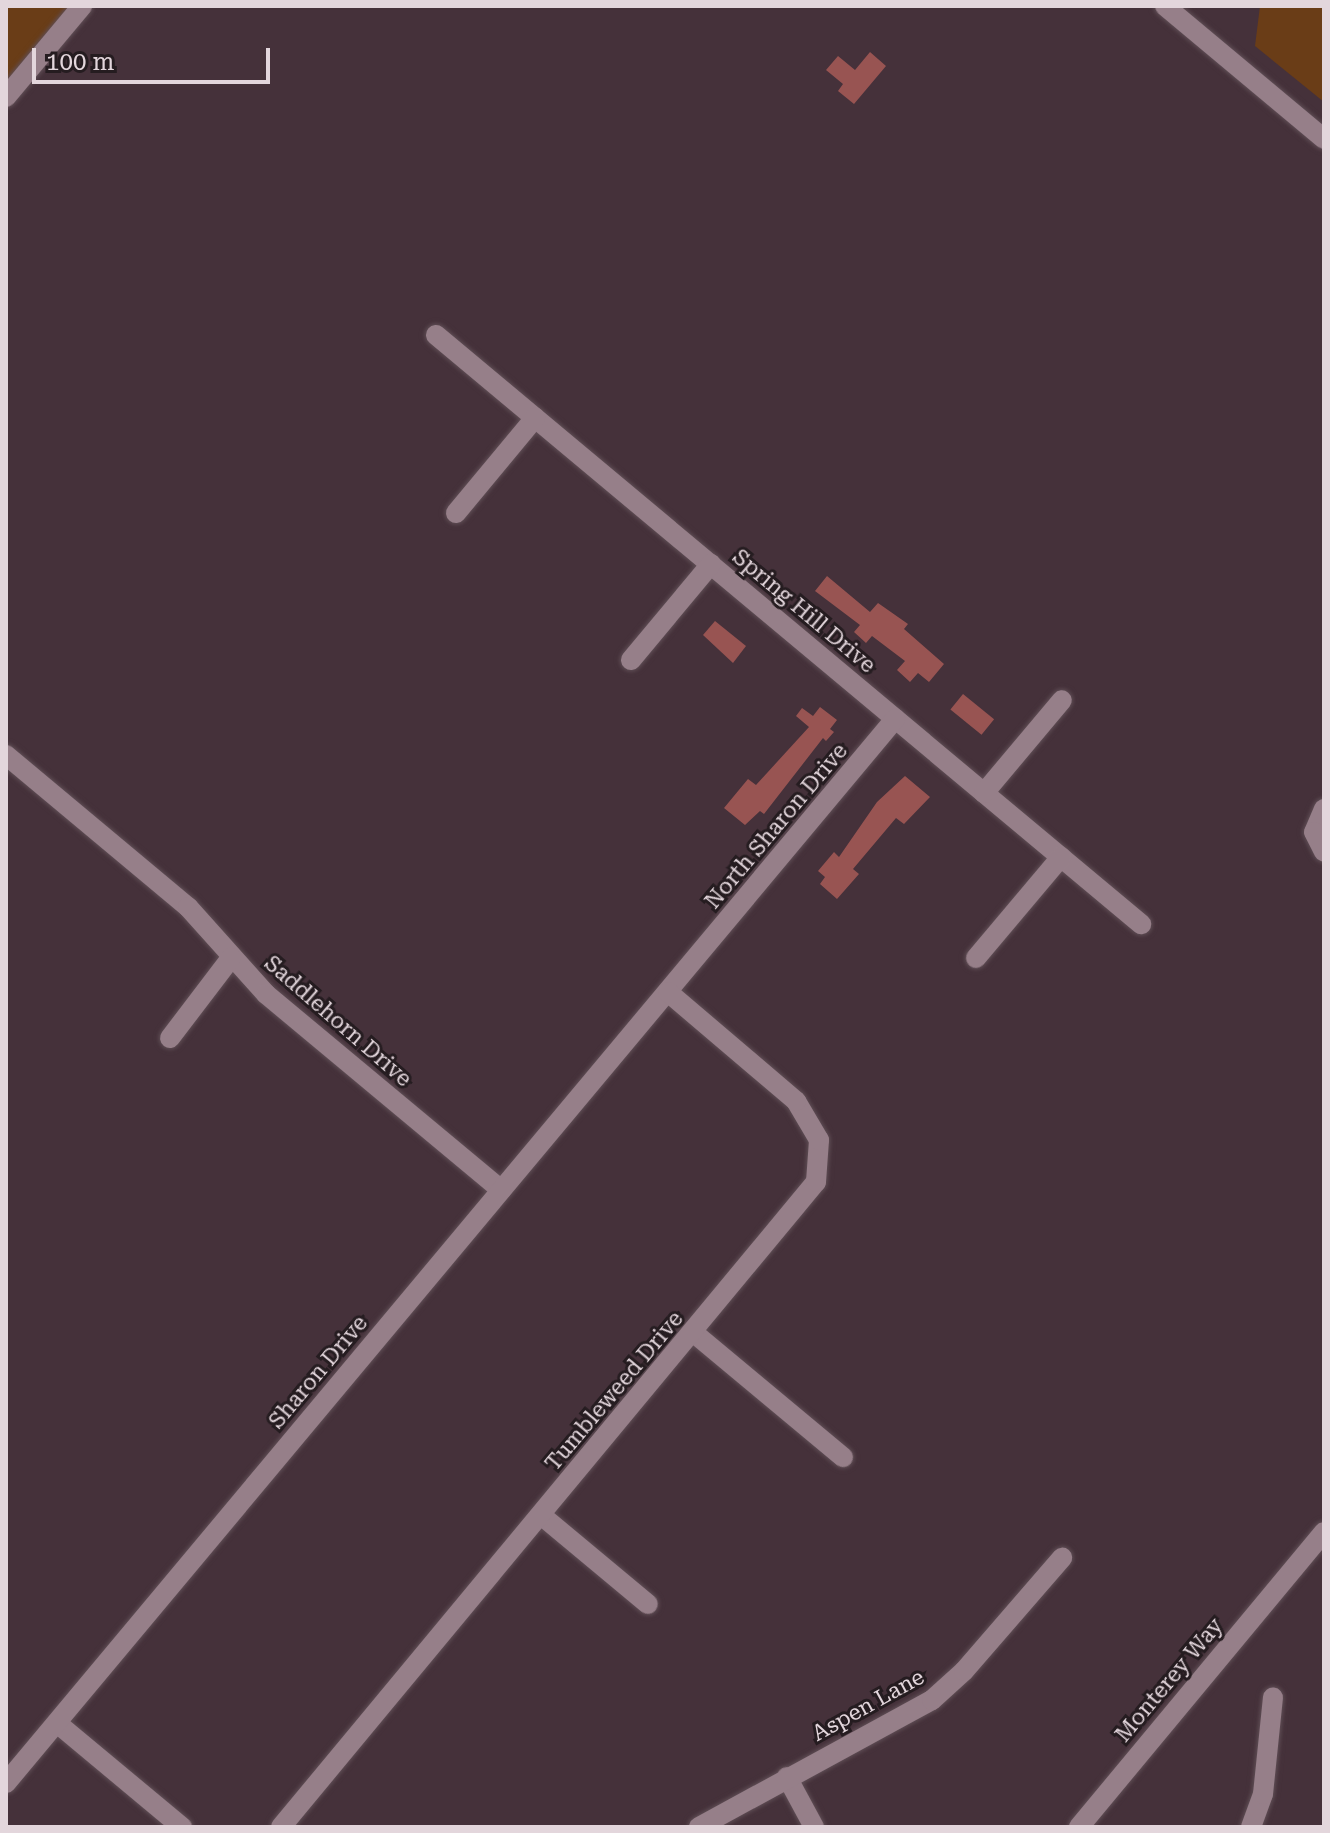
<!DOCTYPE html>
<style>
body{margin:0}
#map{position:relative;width:1330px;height:1833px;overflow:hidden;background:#45313a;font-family:"Roboto Serif",serif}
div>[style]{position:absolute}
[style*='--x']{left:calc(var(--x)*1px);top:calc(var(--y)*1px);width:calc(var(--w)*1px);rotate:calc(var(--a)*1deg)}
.green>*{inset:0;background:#6a3d17}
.building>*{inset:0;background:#985452;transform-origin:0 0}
.roads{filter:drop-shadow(0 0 2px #5f4e55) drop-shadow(0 0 2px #5f4e55)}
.minor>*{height:20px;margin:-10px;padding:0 10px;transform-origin:10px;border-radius:10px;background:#967f89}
span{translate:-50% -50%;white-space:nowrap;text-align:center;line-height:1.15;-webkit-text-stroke:6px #251c20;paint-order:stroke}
.street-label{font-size:22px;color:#e3d6dc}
.frame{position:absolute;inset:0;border:8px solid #e3d6dc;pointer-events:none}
.scale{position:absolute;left:32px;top:48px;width:238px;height:36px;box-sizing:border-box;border:4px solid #e3d6dc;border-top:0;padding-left:10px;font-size:24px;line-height:28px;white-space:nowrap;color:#e3d6dc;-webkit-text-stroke:6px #251c20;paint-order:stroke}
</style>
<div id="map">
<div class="green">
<div style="clip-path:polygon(6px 6px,82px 6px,6px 97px)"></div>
<div style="clip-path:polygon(1260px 6px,1324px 6px,1324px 102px,1255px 46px)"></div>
</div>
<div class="building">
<div style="clip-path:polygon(870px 52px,886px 66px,854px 104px,838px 91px,843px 84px,826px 70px,838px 56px,855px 70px)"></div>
<div style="clip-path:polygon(827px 576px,870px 612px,878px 603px,908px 624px,904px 629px,944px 664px,929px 682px,918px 673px,910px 682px,897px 670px,905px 661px,872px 636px,866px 643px,854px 632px,860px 625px,815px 591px)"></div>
<div style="clip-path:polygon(715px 621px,746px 646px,733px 663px,703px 635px)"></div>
<div style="left:963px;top:694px;width:40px;height:20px;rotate:39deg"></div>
<div style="clip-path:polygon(820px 707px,837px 720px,830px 729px,834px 732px,826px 741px,823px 738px,764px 814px,760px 811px,745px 825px,724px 808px,748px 779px,756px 785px,809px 727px,796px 716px,802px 708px,813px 716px)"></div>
<div style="clip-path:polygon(905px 776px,930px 797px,904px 824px,896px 818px,853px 869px,859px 874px,837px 899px,820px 884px,825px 877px,818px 871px,834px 852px,839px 857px,877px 802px)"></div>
</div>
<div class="roads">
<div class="minor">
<div style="--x:1165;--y:6;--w:207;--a:39.9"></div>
<div style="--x:6;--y:97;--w:119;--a:-50.1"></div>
<div style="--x:436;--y:335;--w:919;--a:39.88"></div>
<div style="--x:456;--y:513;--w:124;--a:-50.3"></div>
<div style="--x:631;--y:660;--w:125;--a:-50.2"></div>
<div style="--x:6;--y:755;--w:237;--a:39.9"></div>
<div style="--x:188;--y:907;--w:117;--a:48.1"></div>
<div style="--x:266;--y:994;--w:306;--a:39.8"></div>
<div style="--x:984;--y:793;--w:121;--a:-50"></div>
<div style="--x:1324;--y:809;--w:25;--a:113"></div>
<div style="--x:1314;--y:832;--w:22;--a:63"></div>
<div style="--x:976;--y:958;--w:132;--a:-49.9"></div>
<div style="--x:170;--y:1038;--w:101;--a:-52.7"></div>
<div style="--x:694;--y:1333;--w:194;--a:39.8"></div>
<div style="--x:541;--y:1515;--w:139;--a:39.8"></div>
<div style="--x:57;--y:1723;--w:163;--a:39.8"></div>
<div style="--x:787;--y:1777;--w:57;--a:61.6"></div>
<div style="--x:6;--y:1783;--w:1387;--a:-50.12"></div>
<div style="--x:281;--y:1827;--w:838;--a:-50.33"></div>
<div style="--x:816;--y:1182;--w:42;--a:-85.9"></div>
<div style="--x:819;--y:1140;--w:45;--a:-120.5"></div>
<div style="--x:796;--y:1101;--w:168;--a:-139.6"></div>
<div style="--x:699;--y:1827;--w:265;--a:-28.6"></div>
<div style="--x:932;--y:1700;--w:43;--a:-42.2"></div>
<div style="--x:964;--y:1671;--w:150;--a:-49.1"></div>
<div style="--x:1079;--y:1827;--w:383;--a:-50.3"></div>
<div style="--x:1251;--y:1827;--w:35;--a:-70"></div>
<div style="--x:1263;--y:1794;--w:97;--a:-84.1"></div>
</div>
</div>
<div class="street-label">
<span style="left:804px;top:611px;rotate:40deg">Spring Hill Drive</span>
<span style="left:776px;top:826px;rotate:-50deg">North Sharon Drive</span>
<span style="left:338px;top:1021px;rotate:41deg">Saddlehorn Drive</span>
<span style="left:318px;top:1372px;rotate:-50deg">Sharon Drive</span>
<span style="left:614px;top:1391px;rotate:-50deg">Tumbleweed Drive</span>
<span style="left:1169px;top:1680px;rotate:-50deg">Monterey Way</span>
<span style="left:868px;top:1705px;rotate:-29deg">Aspen Lane</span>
</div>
<div class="frame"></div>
<div class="scale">100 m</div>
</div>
